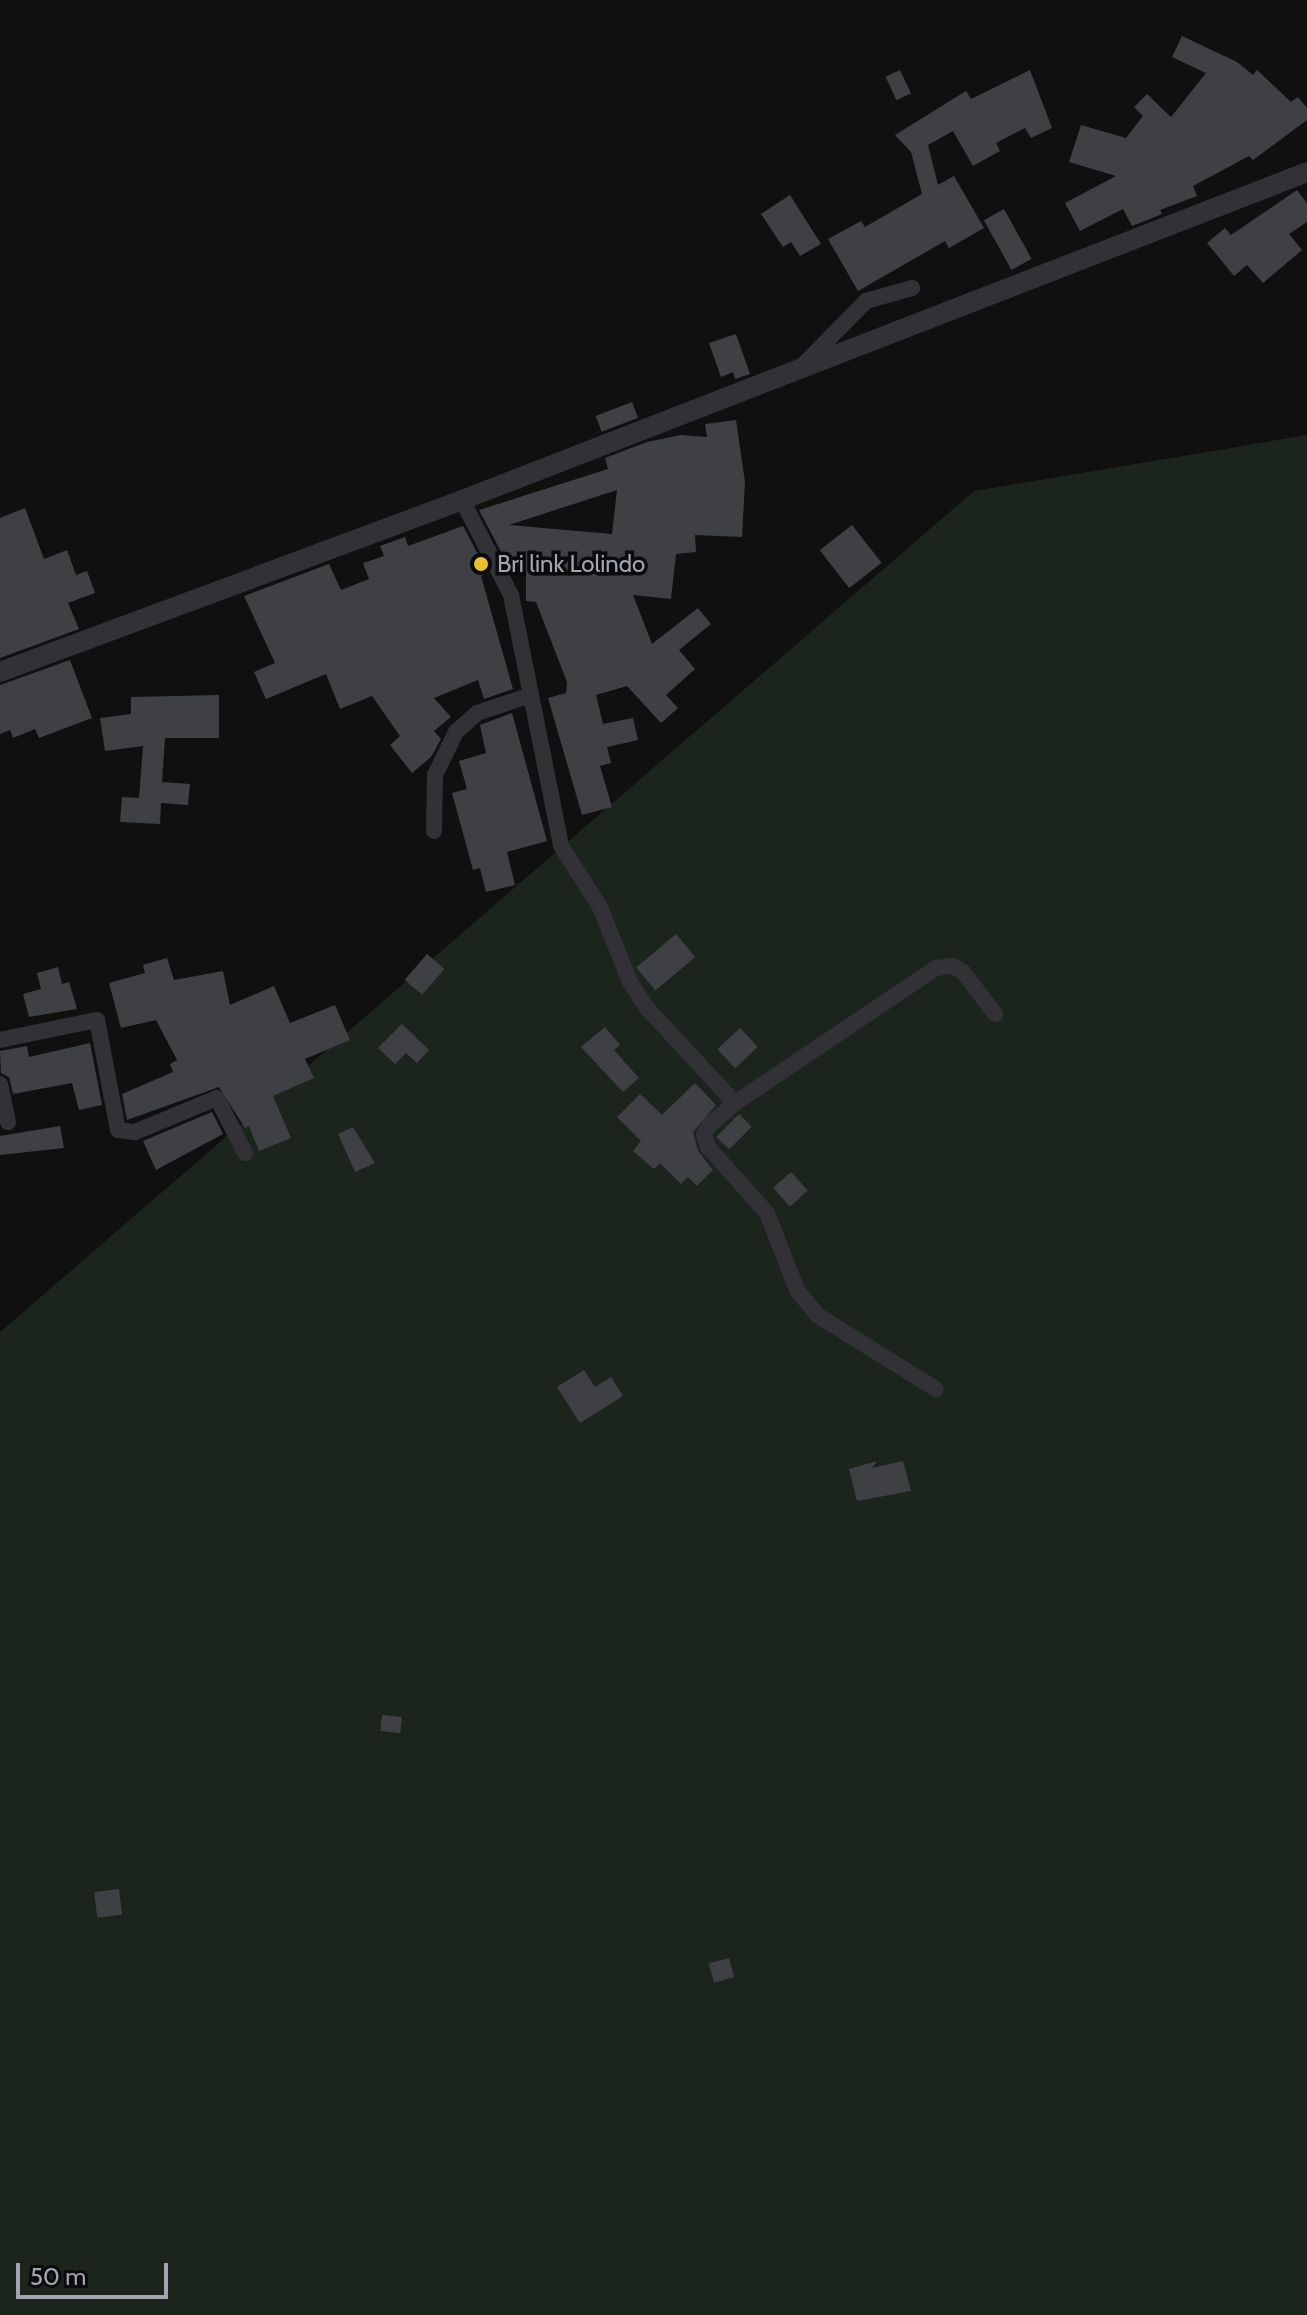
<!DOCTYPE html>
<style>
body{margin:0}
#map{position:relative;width:1307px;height:2315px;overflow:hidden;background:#101011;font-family:Cabin,sans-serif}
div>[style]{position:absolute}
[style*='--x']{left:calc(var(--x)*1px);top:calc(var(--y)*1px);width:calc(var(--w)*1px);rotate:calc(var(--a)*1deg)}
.green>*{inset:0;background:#1c241e}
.building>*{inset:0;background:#3f4044;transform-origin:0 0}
.minor>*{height:16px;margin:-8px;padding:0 8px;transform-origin:8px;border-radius:8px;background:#313136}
.tertiary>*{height:20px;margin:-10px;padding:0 10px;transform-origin:10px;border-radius:10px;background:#313136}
.dots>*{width:22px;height:22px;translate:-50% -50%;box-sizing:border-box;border:4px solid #0b0b0c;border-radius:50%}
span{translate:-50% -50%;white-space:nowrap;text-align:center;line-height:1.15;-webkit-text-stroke:7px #0b0b0c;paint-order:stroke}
.poi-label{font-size:24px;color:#a2a5b2}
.left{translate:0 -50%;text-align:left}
.scale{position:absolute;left:16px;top:2263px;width:152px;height:36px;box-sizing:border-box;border:4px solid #a2a5b2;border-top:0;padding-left:10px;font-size:24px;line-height:28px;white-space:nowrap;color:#a2a5b2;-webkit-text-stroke:6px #0b0b0c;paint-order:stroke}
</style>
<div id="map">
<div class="green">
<div style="clip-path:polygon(1307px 435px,1307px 2315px,0 2315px,0 1332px,974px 491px)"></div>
</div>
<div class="building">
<div style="clip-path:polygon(1182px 36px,1237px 62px,1253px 75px,1257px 70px,1291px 102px,1298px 97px,1307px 108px,1307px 120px,1253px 160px,1249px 156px,1193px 186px,1197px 196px,1160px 210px,1162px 214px,1132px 226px,1123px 209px,1080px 231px,1065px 203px,1116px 176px,1069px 162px,1081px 125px,1126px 138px,1143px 116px,1134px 107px,1147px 94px,1171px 117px,1206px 73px,1172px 57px)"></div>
<div style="left:900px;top:70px;width:26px;height:16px;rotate:65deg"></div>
<div style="clip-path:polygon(1030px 70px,1052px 128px,1031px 138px,1025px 128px,996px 143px,1000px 151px,973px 166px,953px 131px,928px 145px,938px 185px,954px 176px,984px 228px,949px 248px,945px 241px,858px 291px,828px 239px,861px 221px,865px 227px,922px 194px,911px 152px,895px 135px,966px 91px,971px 99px)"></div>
<div style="clip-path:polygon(1297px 190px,1307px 203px,1307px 222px,1289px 234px,1302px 250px,1263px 283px,1247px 265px,1234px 276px,1207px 243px,1225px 228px,1231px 235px)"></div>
<div style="clip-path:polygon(790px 195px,821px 244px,800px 256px,791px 242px,783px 247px,761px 214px)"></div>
<div style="left:1004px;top:209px;width:57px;height:23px;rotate:61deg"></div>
<div style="clip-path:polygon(736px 334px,750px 374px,735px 379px,733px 372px,721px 377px,709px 343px)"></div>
<div style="left:632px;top:402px;width:17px;height:39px;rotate:69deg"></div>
<div style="clip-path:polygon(evenodd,736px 420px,745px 482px,742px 537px,695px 535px,696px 552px,676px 554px,671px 599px,633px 595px,652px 644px,698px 608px,711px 624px,679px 650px,695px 669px,666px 695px,678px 708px,661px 723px,627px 686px,596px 695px,603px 724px,633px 718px,638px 740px,607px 747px,611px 763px,600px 766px,612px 807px,582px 815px,548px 698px,566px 693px,567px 682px,536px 602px,526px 601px,526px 561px,508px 565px,479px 510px,608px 469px,605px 458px,647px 442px,681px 435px,707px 437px,705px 424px,736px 420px,617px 490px,612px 534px,509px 525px,617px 490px)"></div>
<div style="clip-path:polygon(25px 508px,44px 559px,67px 550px,76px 575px,87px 571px,95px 593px,68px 603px,79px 629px,0 658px,0 518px)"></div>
<div style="left:852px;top:525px;width:48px;height:41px;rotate:52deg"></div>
<div style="clip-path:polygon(463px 526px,488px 573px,481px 576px,513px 689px,484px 699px,478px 680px,434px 698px,451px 717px,434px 731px,441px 739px,431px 757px,412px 773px,390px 745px,400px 736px,372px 696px,340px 709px,326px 674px,266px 699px,254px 672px,275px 663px,244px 596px,329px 564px,341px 590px,369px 579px,363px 563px,384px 556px,380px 546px,405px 537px,408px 546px)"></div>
<div style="clip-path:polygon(70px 660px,92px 718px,39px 738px,35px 729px,13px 738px,10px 730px,0 734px,0 685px)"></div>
<div style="clip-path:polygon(219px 695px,219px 738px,165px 738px,162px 782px,190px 784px,188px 805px,161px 803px,160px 824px,120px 822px,122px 797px,139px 798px,143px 746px,105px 751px,100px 718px,131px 714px,131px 697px)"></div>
<div style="clip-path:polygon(512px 713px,547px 841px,507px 852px,515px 885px,486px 892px,480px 868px,473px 870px,452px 793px,467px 789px,459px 761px,486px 753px,480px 725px)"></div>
<div style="left:676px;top:934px;width:30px;height:52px;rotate:50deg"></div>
<div style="left:427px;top:954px;width:23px;height:34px;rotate:41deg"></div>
<div style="clip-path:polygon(167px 958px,174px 980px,223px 971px,230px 1005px,274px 986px,290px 1023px,335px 1005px,350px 1040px,305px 1059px,314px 1078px,273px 1096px,291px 1138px,259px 1151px,249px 1126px,245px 1128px,219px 1087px,127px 1120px,122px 1094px,173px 1072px,170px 1064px,177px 1060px,156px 1020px,121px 1028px,109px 983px,145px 973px,143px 965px)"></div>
<div style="clip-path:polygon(58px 967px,62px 984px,69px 982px,77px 1009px,29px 1017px,23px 994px,41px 989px,37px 973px)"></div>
<div style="clip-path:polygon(402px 1024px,429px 1050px,417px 1063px,406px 1053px,395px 1064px,378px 1048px)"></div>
<div style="clip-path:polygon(605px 1027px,620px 1045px,614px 1050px,639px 1078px,623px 1092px,581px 1047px)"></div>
<div style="left:740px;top:1028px;width:26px;height:31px;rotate:47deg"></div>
<div style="clip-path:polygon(90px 1043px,102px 1105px,79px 1110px,72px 1083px,13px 1094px,9px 1077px,1px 1073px,0 1051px,27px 1046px,29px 1057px)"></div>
<div style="clip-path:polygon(695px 1083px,716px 1105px,693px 1132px,698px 1151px,713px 1170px,697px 1186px,688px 1177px,681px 1184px,660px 1163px,654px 1169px,633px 1151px,641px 1141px,617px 1117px,640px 1094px,662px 1115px)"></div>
<div style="clip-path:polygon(212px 1112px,223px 1134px,156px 1170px,143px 1141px)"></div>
<div style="left:739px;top:1114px;width:18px;height:32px;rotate:45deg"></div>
<div style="clip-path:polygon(60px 1126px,64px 1148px,0 1155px,0 1136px)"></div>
<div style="clip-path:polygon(353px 1127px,375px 1163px,355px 1172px,338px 1134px)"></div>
<div style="left:791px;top:1172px;width:25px;height:24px;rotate:48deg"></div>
<div style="clip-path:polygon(584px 1370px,595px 1387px,611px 1377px,623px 1396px,580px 1423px,557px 1387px)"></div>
<div style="clip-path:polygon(877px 1461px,872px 1468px,903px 1461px,911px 1491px,857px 1501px,849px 1469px)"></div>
<div style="left:382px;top:1715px;width:20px;height:16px;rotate:6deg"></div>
<div style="left:119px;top:1889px;width:26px;height:25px;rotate:83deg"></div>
<div style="left:729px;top:1958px;width:20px;height:21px;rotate:75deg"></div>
</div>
<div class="minor">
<div style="--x:801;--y:367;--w:93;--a:-45.4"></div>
<div style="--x:866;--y:301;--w:48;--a:-15.8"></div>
<div style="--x:462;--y:500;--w:107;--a:62.7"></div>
<div style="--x:511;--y:595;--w:256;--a:78.7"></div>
<div style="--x:561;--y:846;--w:72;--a:57.4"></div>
<div style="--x:600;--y:907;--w:81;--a:68.2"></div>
<div style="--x:630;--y:982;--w:31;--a:57"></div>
<div style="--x:647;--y:1008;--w:129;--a:47.2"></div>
<div style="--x:735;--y:1103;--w:33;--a:139"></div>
<div style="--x:710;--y:1125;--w:11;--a:124"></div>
<div style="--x:704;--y:1134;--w:14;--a:73"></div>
<div style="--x:708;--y:1147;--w:89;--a:48.2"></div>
<div style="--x:767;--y:1213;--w:83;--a:68.7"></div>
<div style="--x:797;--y:1290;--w:32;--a:51"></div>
<div style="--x:817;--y:1315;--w:140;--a:31.9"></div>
<div style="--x:434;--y:831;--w:56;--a:-89"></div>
<div style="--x:435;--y:775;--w:48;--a:-64"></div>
<div style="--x:456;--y:732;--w:28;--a:-42"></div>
<div style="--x:477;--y:713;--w:57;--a:-18.4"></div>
<div style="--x:0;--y:1040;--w:99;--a:-11.7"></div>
<div style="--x:97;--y:1020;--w:112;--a:79.2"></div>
<div style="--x:118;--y:1130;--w:17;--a:7"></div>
<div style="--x:135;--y:1132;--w:89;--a:-22.5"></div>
<div style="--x:217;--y:1098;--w:62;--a:63"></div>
<div style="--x:0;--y:1084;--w:39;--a:78"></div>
<div style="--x:735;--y:1103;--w:242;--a:-33.9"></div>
<div style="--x:936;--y:968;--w:17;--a:-7"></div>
<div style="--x:953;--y:966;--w:12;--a:31"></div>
<div style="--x:963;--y:972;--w:53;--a:52.7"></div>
</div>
<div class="tertiary">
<div style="--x:0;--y:672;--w:493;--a:-20.4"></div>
<div style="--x:462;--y:500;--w:906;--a:-21.21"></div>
</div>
<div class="dots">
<div style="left:481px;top:564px;background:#eabf2f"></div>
</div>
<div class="poi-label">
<span class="left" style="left:497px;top:564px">Bri link Lolindo</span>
</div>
<div class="scale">50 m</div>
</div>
